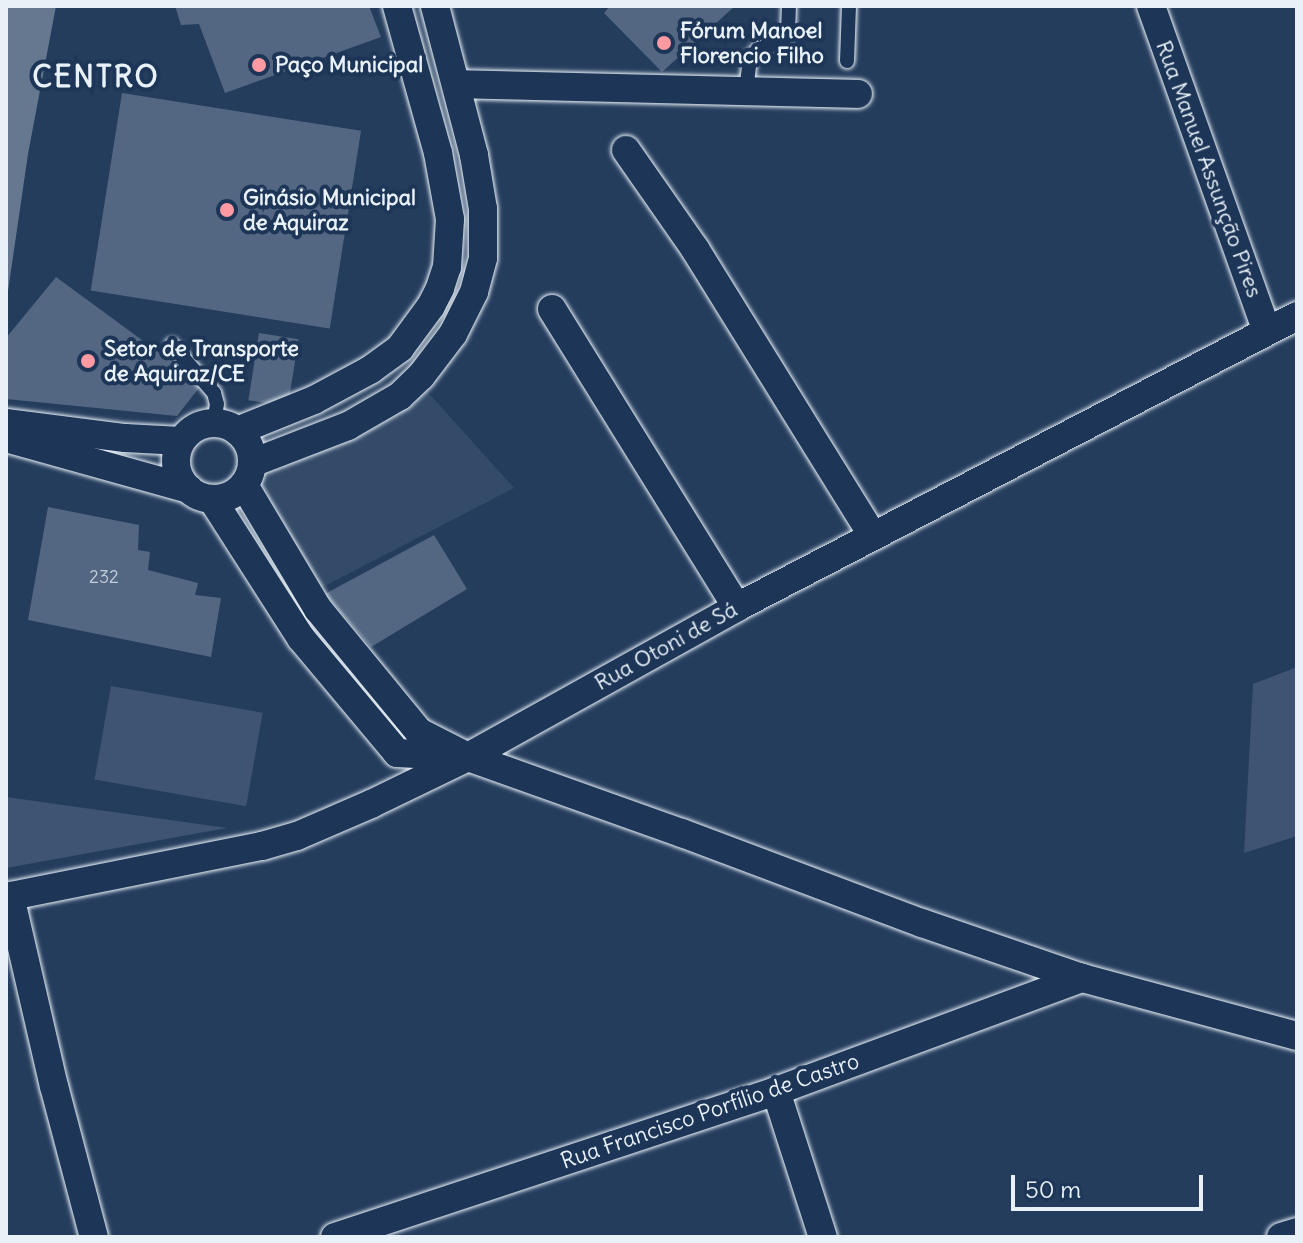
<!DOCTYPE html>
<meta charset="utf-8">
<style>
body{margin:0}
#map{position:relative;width:1303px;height:1243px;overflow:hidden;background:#253d5d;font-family:Delius,sans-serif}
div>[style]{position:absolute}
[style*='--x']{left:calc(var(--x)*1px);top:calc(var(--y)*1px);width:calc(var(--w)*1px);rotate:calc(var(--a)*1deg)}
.built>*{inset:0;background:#334a68}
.green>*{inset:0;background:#3e5472;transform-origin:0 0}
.water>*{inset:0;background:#657890}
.building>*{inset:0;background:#536782;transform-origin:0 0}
.roads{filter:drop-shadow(0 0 2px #e8f1f8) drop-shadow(0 0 2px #e8f1f8)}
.service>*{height:14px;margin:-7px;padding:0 7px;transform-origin:7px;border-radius:7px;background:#1d3557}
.minor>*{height:28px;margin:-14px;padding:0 14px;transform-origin:14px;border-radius:14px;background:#1d3557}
.minor>.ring{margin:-14px;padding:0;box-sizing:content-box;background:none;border:28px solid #1d3557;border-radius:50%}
.dots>*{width:22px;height:22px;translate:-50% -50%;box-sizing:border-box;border:4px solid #1d3557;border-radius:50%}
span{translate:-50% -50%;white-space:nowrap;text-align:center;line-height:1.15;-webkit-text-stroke:8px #1d3557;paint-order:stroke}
.number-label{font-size:18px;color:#c3ceda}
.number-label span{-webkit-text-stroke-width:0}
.poi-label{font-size:22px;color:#e8f1f8;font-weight:700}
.left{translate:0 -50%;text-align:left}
.street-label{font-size:22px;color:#e8f1f8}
.district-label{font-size:30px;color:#e8f1f8;font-weight:700;letter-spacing:2px}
.frame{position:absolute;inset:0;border:8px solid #e8f1f8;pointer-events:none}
.scale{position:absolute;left:1011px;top:1175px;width:192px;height:36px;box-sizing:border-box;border:4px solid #e8f1f8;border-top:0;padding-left:10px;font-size:24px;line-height:28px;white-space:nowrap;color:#e8f1f8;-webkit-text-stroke:6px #1d3557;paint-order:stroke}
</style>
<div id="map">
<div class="built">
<div style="clip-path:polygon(425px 389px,514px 488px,321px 588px,262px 492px,270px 472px,337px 444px)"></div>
</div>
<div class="green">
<div style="clip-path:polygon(1297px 667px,1297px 836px,1244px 853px,1253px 684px)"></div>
<div style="left:111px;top:686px;width:154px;height:95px;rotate:10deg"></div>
<div style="clip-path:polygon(6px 797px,227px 828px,6px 868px)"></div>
</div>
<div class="water">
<div style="clip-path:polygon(6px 6px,56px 6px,28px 154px,6px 305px)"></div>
</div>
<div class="building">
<div style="clip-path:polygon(175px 6px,369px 6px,381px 37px,225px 93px,199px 24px,181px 25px)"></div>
<div style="clip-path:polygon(610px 6px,735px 6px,662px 72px,604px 13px)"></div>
<div style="left:122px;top:93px;width:242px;height:200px;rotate:9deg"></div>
<div style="clip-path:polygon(56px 277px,202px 384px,177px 416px,6px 399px,6px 338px)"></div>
<div style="left:259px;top:333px;width:40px;height:68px;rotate:9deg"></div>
<div style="clip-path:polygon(48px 507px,139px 525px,138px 550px,150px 552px,148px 570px,198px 583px,195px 595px,221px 598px,211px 657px,28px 620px)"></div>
<div style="clip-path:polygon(434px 535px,467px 589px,371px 647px,325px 594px)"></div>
</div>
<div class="roads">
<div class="service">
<div style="--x:847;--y:61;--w:55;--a:-87.9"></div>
<div style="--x:746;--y:91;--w:33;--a:-83"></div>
<div style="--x:750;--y:58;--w:13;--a:-45"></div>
<div style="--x:759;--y:49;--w:24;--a:-17"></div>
<div style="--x:782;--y:42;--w:11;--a:-56"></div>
<div style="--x:788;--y:33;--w:27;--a:-88"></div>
<div style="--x:172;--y:345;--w:64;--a:48.8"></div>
<div style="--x:214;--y:393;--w:11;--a:75"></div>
<div style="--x:217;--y:404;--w:19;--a:99"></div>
</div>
<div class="minor">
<div style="--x:1151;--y:6;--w:345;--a:70.4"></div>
<div style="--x:457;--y:84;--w:401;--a:1.4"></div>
<div style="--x:626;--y:150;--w:121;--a:55.1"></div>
<div style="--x:695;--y:249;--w:338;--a:58.2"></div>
<div style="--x:552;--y:309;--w:351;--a:58.2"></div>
<div style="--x:6;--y:423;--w:120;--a:7.2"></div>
<div style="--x:125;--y:438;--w:56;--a:3.1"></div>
<div class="ring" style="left:176px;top:423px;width:48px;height:48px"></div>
<div style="--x:237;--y:431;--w:83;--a:-21.9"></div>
<div style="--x:314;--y:400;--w:64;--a:-28.2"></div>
<div style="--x:370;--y:370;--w:37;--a:-36"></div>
<div style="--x:400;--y:348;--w:52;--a:-53.6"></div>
<div style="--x:431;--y:306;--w:20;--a:-63"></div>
<div style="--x:440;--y:288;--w:22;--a:-72"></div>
<div style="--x:447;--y:267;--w:48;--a:-86.4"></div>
<div style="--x:450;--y:219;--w:67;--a:-100.3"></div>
<div style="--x:438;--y:153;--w:153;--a:-105.6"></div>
<div style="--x:6;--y:438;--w:190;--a:15.6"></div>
<div style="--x:252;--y:463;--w:103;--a:-21.1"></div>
<div style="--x:348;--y:426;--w:60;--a:-30"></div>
<div style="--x:400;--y:396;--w:29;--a:-44"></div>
<div style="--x:421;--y:376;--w:53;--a:-52.7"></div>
<div style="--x:453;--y:334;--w:47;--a:-63.4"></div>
<div style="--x:474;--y:292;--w:35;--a:-75"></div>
<div style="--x:483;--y:258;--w:49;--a:-90"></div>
<div style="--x:483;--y:209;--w:55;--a:-99.5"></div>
<div style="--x:474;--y:155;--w:154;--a:-104.7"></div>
<div style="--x:244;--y:485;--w:144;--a:59.2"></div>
<div style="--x:318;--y:609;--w:159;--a:50.6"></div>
<div style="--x:419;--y:732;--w:55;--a:27"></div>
<div style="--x:468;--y:757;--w:227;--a:19.6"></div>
<div style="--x:682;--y:833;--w:256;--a:20.6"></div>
<div style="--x:922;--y:923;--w:169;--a:19"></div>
<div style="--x:1082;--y:978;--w:223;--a:15.1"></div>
<div style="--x:212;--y:499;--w:165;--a:57.4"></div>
<div style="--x:301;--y:638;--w:150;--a:50.1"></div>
<div style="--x:397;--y:753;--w:58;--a:3"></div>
<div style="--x:10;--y:896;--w:195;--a:77"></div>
<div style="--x:54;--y:1086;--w:156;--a:75.2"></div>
<div style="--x:6;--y:897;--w:261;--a:-11.3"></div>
<div style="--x:262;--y:846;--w:36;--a:-16"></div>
<div style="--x:297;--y:836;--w:81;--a:-23.4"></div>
<div style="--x:371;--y:804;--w:108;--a:-25.9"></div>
<div style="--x:468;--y:757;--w:308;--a:-29.1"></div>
<div style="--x:737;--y:607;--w:631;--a:-27.46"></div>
<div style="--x:776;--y:1091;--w:153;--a:72.2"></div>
<div style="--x:335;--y:1237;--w:465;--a:-18.3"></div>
<div style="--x:776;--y:1091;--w:326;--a:-20.3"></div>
<div style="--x:1281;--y:1237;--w:17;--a:-17"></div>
</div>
</div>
<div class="dots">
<div style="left:664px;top:43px;background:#ff9aa2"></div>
<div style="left:259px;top:65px;background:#ff9aa2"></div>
<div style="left:227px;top:210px;background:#ff9aa2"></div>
<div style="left:88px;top:361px;background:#ff9aa2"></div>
</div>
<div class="number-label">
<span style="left:104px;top:577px">232</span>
</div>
<div class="poi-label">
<span class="left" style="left:680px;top:43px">Fórum Manoel<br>Florencio Filho</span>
<span class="left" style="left:275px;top:65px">Paço Municipal</span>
<span class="left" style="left:243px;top:210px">Ginásio Municipal<br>de Aquiraz</span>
<span class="left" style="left:104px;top:361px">Setor de Transporte<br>de Aquiraz/CE</span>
</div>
<div class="street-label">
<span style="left:1209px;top:169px;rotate:70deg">Rua Manuel Assunção Pires</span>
<span style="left:666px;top:646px;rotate:-29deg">Rua Otoni de Sá</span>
<span style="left:710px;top:1111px;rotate:-19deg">Rua Francisco Porfílio de Castro</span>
</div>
<div class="district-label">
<span style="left:96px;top:76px">CENTRO</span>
</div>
<div class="frame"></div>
<div class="scale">50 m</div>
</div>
